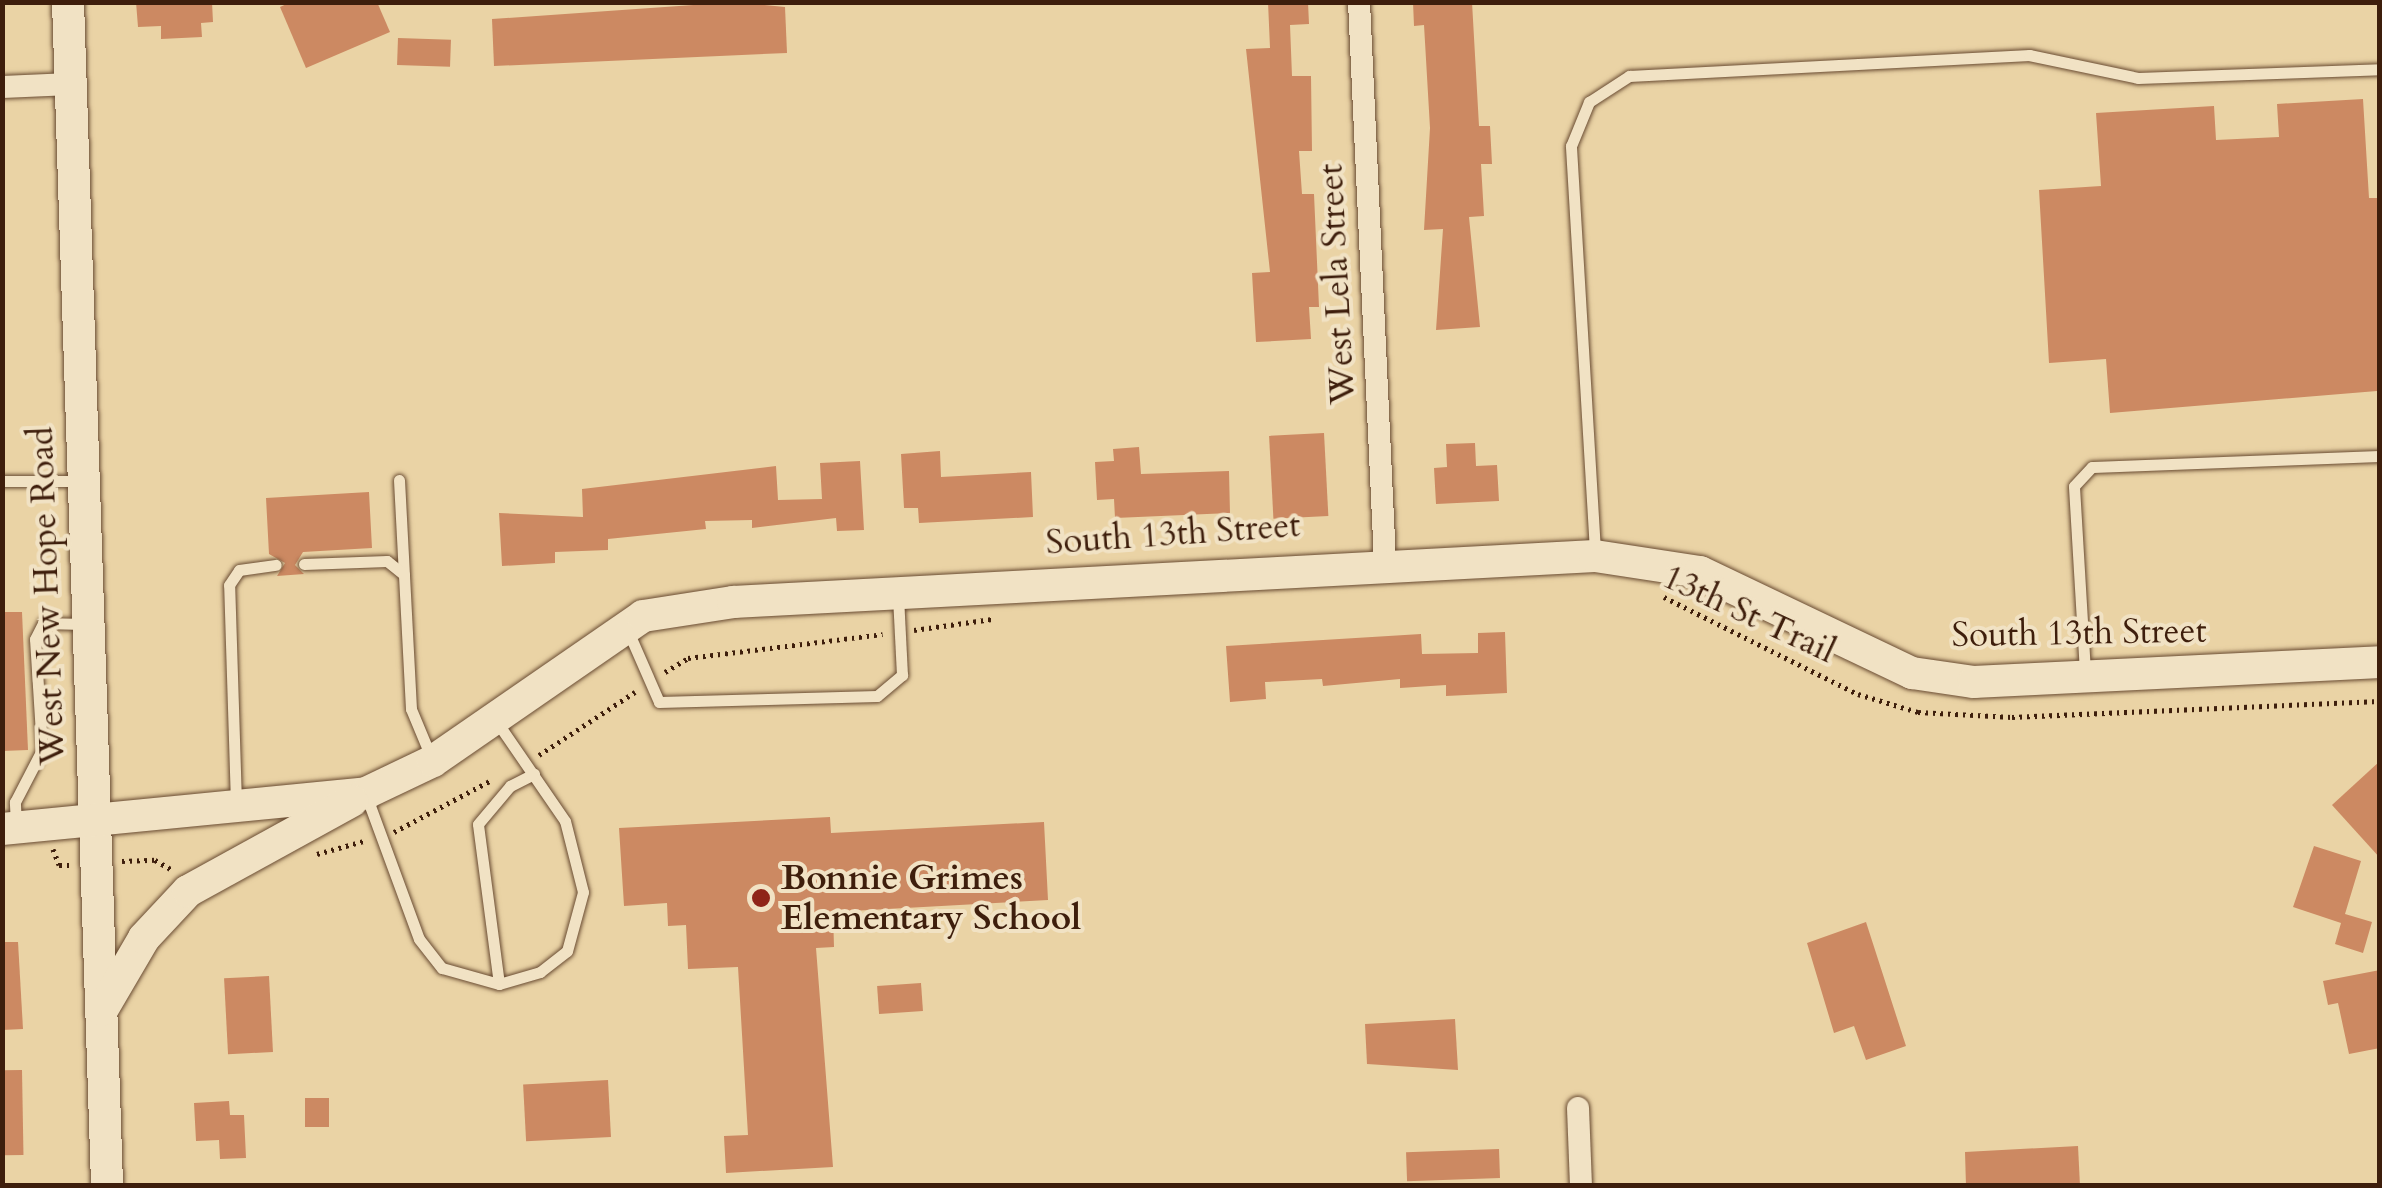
<!DOCTYPE html>
<style>
body{margin:0}
#map{position:relative;width:2382px;height:1188px;overflow:hidden;background:#ead3a5;font-family:Cardo,serif}
div>[style]{position:absolute}
[style*='--x']{left:calc(var(--x)*1px);top:calc(var(--y)*1px);width:calc(var(--w)*1px);rotate:calc(var(--a)*1deg)}
.building>*{inset:0;background:#cc8962;transform-origin:0 0}
.path>*{height:5px;margin-top:-2.5px;transform-origin:0;background:repeating-linear-gradient(90deg,#3e1e0c 0 2.5px,transparent 0 7.5px)}
.roads{filter:drop-shadow(0 0 2px #694b32) drop-shadow(0 0 2px #694b32)}
.lane>*{height:11px;margin:-5.5px;padding:0 5.5px;transform-origin:5.5px;border-radius:5.5px;background:#f1e2c4}
.street>*{height:22px;margin:-11px;padding:0 11px;transform-origin:11px;border-radius:11px;background:#f1e2c4}
.secondary>*{height:32px;margin:-16px;padding:0 16px;transform-origin:16px;border-radius:16px;background:#f1e2c4}
.dots>*{width:28px;height:28px;translate:-50% -50%;box-sizing:border-box;border:5px solid #f1e2c4;border-radius:50%}
span{translate:-50% -50%;white-space:nowrap;text-align:center;line-height:1.15;-webkit-text-stroke:8px #f1e2c4;paint-order:stroke}
.street-label{font-size:35px;color:#3e1e0c}
.poi-label{font-size:35px;color:#3e1e0c;font-weight:700}
.left{translate:0 -50%;text-align:left}
.frame{position:absolute;inset:0;border:5px solid #3e1e0c;pointer-events:none}
</style>
<div id="map">
<div class="building">
<div style="clip-path:polygon(136px 2px,212px 2px,213px 22px,201px 23px,202px 37px,161px 39px,161px 26px,138px 27px)"></div>
<div style="clip-path:polygon(291px 2px,377px 2px,390px 32px,306px 68px,280px 7px)"></div>
<div style="clip-path:polygon(736px 2px,785px 7px,787px 53px,494px 66px,492px 19px)"></div>
<div style="clip-path:polygon(1268px 2px,1308px 2px,1309px 24px,1290px 25px,1292px 76px,1311px 76px,1312px 151px,1299px 151px,1302px 194px,1314px 194px,1319px 307px,1309px 307px,1311px 339px,1256px 342px,1252px 273px,1270px 272px,1246px 49px,1270px 48px)"></div>
<div style="clip-path:polygon(1413px 2px,1472px 2px,1479px 126px,1490px 126px,1492px 164px,1481px 164px,1484px 216px,1469px 217px,1480px 327px,1436px 330px,1443px 229px,1424px 230px,1430px 128px,1424px 25px,1414px 26px)"></div>
<div style="left:398px;top:38px;width:53px;height:27px;rotate:2deg"></div>
<div style="clip-path:polygon(2363px 99px,2369px 198px,2380px 198px,2377px 391px,2110px 413px,2106px 359px,2049px 363px,2039px 190px,2101px 186px,2096px 113px,2214px 106px,2216px 140px,2279px 137px,2277px 104px)"></div>
<div style="left:1324px;top:433px;width:83px;height:55px;rotate:87deg"></div>
<div style="clip-path:polygon(1475px 443px,1476px 466px,1497px 465px,1499px 501px,1436px 504px,1434px 468px,1447px 467px,1446px 444px)"></div>
<div style="clip-path:polygon(1139px 447px,1141px 474px,1229px 471px,1230px 513px,1115px 518px,1114px 499px,1097px 500px,1095px 462px,1114px 461px,1113px 449px)"></div>
<div style="clip-path:polygon(940px 451px,941px 477px,1031px 472px,1033px 517px,919px 523px,918px 508px,904px 508px,901px 454px)"></div>
<div style="clip-path:polygon(860px 461px,864px 530px,837px 531px,836px 518px,752px 528px,752px 520px,705px 521px,706px 529px,608px 539px,608px 550px,555px 552px,555px 563px,502px 566px,499px 513px,583px 517px,582px 489px,776px 466px,778px 500px,822px 499px,820px 463px)"></div>
<div style="clip-path:polygon(369px 492px,372px 548px,303px 552px,295px 565px,304px 574px,277px 576px,285px 563px,269px 554px,266px 498px)"></div>
<div style="clip-path:polygon(2px 612px,22px 612px,28px 750px,2px 751px)"></div>
<div style="clip-path:polygon(1505px 632px,1507px 693px,1446px 696px,1446px 685px,1400px 688px,1400px 679px,1323px 686px,1322px 679px,1265px 682px,1266px 699px,1230px 702px,1226px 646px,1421px 634px,1422px 654px,1478px 653px,1478px 633px)"></div>
<div style="clip-path:polygon(2380px 761px,2380px 858px,2332px 805px)"></div>
<div style="clip-path:polygon(830px 817px,831px 833px,1044px 822px,1048px 900px,833px 912px,834px 947px,816px 948px,833px 1167px,726px 1173px,724px 1136px,748px 1135px,738px 967px,688px 969px,686px 925px,668px 926px,667px 903px,624px 906px,619px 828px)"></div>
<div style="clip-path:polygon(2314px 846px,2361px 861px,2345px 914px,2372px 922px,2363px 953px,2335px 944px,2341px 923px,2293px 907px)"></div>
<div style="clip-path:polygon(1866px 922px,1906px 1046px,1866px 1060px,1854px 1026px,1834px 1033px,1807px 943px)"></div>
<div style="clip-path:polygon(2px 942px,18px 942px,23px 1029px,2px 1030px)"></div>
<div style="clip-path:polygon(2380px 970px,2380px 1048px,2349px 1054px,2338px 1003px,2328px 1005px,2323px 981px)"></div>
<div style="left:269px;top:976px;width:76px;height:45px;rotate:87deg"></div>
<div style="left:921px;top:983px;width:28px;height:44px;rotate:86deg"></div>
<div style="clip-path:polygon(1455px 1019px,1458px 1070px,1367px 1064px,1365px 1024px)"></div>
<div style="left:22px;top:1070px;width:85px;height:20px;rotate:89deg"></div>
<div style="left:608px;top:1080px;width:57px;height:85px;rotate:87deg"></div>
<div style="left:305px;top:1098px;width:24px;height:29px"></div>
<div style="clip-path:polygon(229px 1101px,230px 1115px,244px 1115px,246px 1158px,220px 1159px,219px 1140px,196px 1141px,194px 1103px)"></div>
<div style="clip-path:polygon(2078px 1146px,2080px 1186px,1966px 1186px,1965px 1152px)"></div>
<div style="left:1499px;top:1149px;width:29px;height:93px;rotate:88deg"></div>
</div>
<div class="path">
<div style="--x:1664;--y:597;--w:217;--a:26.6"></div>
<div style="--x:1858;--y:694;--w:63;--a:16.7"></div>
<div style="--x:1918;--y:712;--w:94;--a:3"></div>
<div style="--x:2012;--y:717;--w:368;--a:-2.5"></div>
<div style="--x:914;--y:630;--w:79;--a:-8"></div>
<div style="--x:665;--y:672;--w:27;--a:-31"></div>
<div style="--x:688;--y:658;--w:196;--a:-7"></div>
<div style="--x:539;--y:755;--w:115;--a:-33.3"></div>
<div style="--x:394;--y:832;--w:109;--a:-28"></div>
<div style="--x:53;--y:849;--w:17;--a:69"></div>
<div style="--x:59;--y:865;--w:12;--a:0"></div>
<div style="--x:317;--y:854;--w:49;--a:-15.5"></div>
<div style="--x:122;--y:861;--w:33;--a:-2"></div>
<div style="--x:155;--y:860;--w:20;--a:30"></div>
</div>
<div class="roads">
<div class="lane">
<div style="--x:399;--y:480;--w:229;--a:87"></div>
<div style="--x:411;--y:709;--w:52;--a:67.4"></div>
<div style="--x:2;--y:481;--w:80;--a:0"></div>
<div style="--x:1595;--y:551;--w:406;--a:-93.4"></div>
<div style="--x:1571;--y:146;--w:48;--a:-67.8"></div>
<div style="--x:1589;--y:102;--w:48;--a:-33"></div>
<div style="--x:1629;--y:76;--w:401;--a:-3"></div>
<div style="--x:2029;--y:55;--w:111;--a:11.9"></div>
<div style="--x:2138;--y:78;--w:242;--a:-2.1"></div>
<div style="--x:304;--y:564;--w:83;--a:-2.1"></div>
<div style="--x:387;--y:561;--w:22;--a:39"></div>
<div style="--x:628;--y:631;--w:77;--a:66.4"></div>
<div style="--x:659;--y:702;--w:218;--a:-1.6"></div>
<div style="--x:877;--y:696;--w:33;--a:-40"></div>
<div style="--x:902;--y:675;--w:80;--a:-92.9"></div>
<div style="--x:2085;--y:672;--w:186;--a:-93.4"></div>
<div style="--x:2074;--y:486;--w:26;--a:-47"></div>
<div style="--x:2092;--y:467;--w:288;--a:-2.2"></div>
<div style="--x:366;--y:795;--w:153;--a:69.8"></div>
<div style="--x:419;--y:939;--w:37;--a:52"></div>
<div style="--x:442;--y:968;--w:59;--a:15.7"></div>
<div style="--x:499;--y:984;--w:43;--a:-16.3"></div>
<div style="--x:540;--y:972;--w:34;--a:-38"></div>
<div style="--x:567;--y:951;--w:61;--a:-74.8"></div>
<div style="--x:583;--y:892;--w:73;--a:-104.2"></div>
<div style="--x:565;--y:821;--w:124;--a:-124.5"></div>
<div style="--x:236;--y:803;--w:218;--a:-91.8"></div>
<div style="--x:229;--y:585;--w:18;--a:-56"></div>
<div style="--x:239;--y:570;--w:37;--a:-8"></div>
<div style="--x:16;--y:824;--w:22;--a:-93"></div>
<div style="--x:15;--y:802;--w:59;--a:-62.6"></div>
<div style="--x:42;--y:750;--w:111;--a:-93.6"></div>
<div style="--x:35;--y:639;--w:18;--a:-63"></div>
<div style="--x:43;--y:623;--w:41;--a:1.4"></div>
<div style="--x:499;--y:984;--w:161;--a:-97.5"></div>
<div style="--x:478;--y:824;--w:50;--a:-49.9"></div>
<div style="--x:510;--y:786;--w:27;--a:-27"></div>
</div>
<div class="street">
<div style="--x:1359;--y:2;--w:561;--a:87.34"></div>
<div style="--x:2;--y:87;--w:69;--a:-2.5"></div>
<div style="--x:1578;--y:1108;--w:78;--a:87.8"></div>
</div>
<div class="secondary">
<div style="--x:68;--y:2;--w:1185;--a:88.11"></div>
<div style="--x:2;--y:829;--w:366;--a:-5.6"></div>
<div style="--x:366;--y:793;--w:74;--a:-25.5"></div>
<div style="--x:433;--y:761;--w:255;--a:-34.6"></div>
<div style="--x:643;--y:616;--w:91;--a:-8.8"></div>
<div style="--x:733;--y:602;--w:863;--a:-3.05"></div>
<div style="--x:1595;--y:556;--w:106;--a:8.7"></div>
<div style="--x:1700;--y:572;--w:235;--a:25.5"></div>
<div style="--x:1912;--y:673;--w:63;--a:8.3"></div>
<div style="--x:1974;--y:682;--w:406;--a:-2.8"></div>
<div style="--x:102;--y:1010;--w:83;--a:-59.7"></div>
<div style="--x:144;--y:938;--w:64;--a:-46.9"></div>
<div style="--x:188;--y:891;--w:187;--a:-28.8"></div>
</div>
</div>
<div class="dots">
<div style="left:761px;top:898px;background:#8f2418"></div>
</div>
<div class="street-label">
<span style="left:1337px;top:284px;rotate:-93deg">West Lela Street</span>
<span style="left:1173px;top:534px;rotate:-4deg">South 13th Street</span>
<span style="left:47px;top:596px;rotate:-92deg">West New Hope Road</span>
<span style="left:1749px;top:614px;rotate:25deg">13th St Trail</span>
<span style="left:2079px;top:633px;rotate:-1deg">South 13th Street</span>
</div>
<div class="poi-label">
<span class="left" style="left:781px;top:898px">Bonnie Grimes<br>Elementary School</span>
</div>
<div class="frame"></div>
</div>
